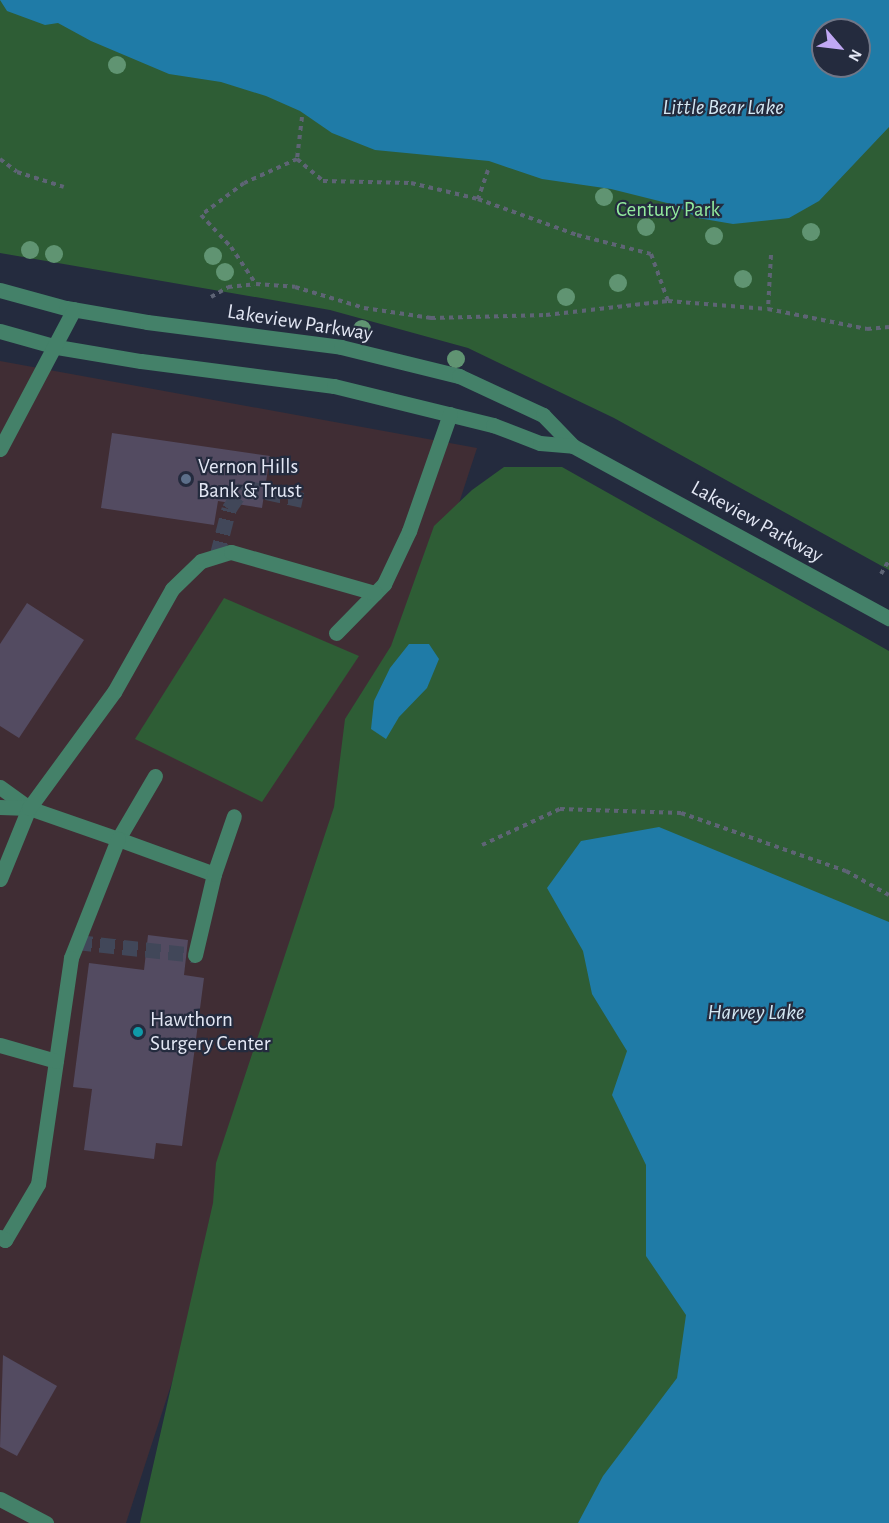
<!DOCTYPE html>
<style>
body{margin:0}
#map{position:relative;width:889px;height:1523px;overflow:hidden;background:#242b3e;font-family:"Alegreya Sans",sans-serif}
div>[style]{position:absolute}
[style*='--x']{left:calc(var(--x)*1px);top:calc(var(--y)*1px);width:calc(var(--w)*1px);rotate:calc(var(--a)*1deg)}
.commercial>*{inset:0;background:#402d34}
.green>*{inset:0;background:#2e5d35}
.water>*{inset:0;background:#1f7ba7}
.building>*{inset:0;background:#534b61}
.minor-tunnel>*{height:15px;margin-top:-7.5px;transform-origin:0;background:repeating-linear-gradient(90deg,#414759 0 15px,transparent 0 23px)}
.path>*{height:4px;margin-top:-2px;transform-origin:0;background:repeating-linear-gradient(90deg,#5e6475 0 4.5px,transparent 0 9px)}
.minor>*{height:15px;margin:-7.5px;padding:0 7.5px;transform-origin:7.5px;border-radius:7.5px;background:#448169}
.trees>*{width:18px;height:18px;margin:-9px;border-radius:50%;background:#609472}
.dots>*{width:16px;height:16px;translate:-50% -50%;box-sizing:border-box;border:3px solid #242b3e;border-radius:50%}
span{translate:-50% -50%;white-space:nowrap;text-align:center;line-height:1.15;-webkit-text-stroke:4.5px #242b3e;paint-order:stroke}
.park-label{font-size:21px;color:#92ea9d}
.street-label{font-size:21px;color:#e3e7f4}
.poi-label{font-size:21px;color:#e3e7f4}
.left{translate:0 -50%;text-align:left}
.water-label{font-size:22px;color:#d3e7f3;font-style:italic}
.north{position:absolute;left:811px;top:18px;width:60px;height:60px;box-sizing:border-box;background:#242b3e;border:2px solid #707687;border-radius:50%;rotate:118deg;font-size:16px;font-weight:700;line-height:24px;text-align:center;color:#e3e7f4}
.north::after{content:'';display:block;margin:auto;width:21px;height:27px;background:#c0a8f4;clip-path:polygon(50% 0,100% 100%,50% 72%,0 100%)}
</style>
<div id="map">
<div class="commercial">
<div style="clip-path:polygon(0 361px,477px 448px,126px 1523px,0 1523px)"></div>
</div>
<div class="green">
<div style="clip-path:polygon(evenodd,0 0,889px 0,889px 570px,614px 418px,468px 348px,330px 310px,0 253px,0 0,823px 30px,859px 30px,859px 66px,823px 66px,823px 30px)"></div>
<div style="clip-path:polygon(504px 467px,562px 467px,889px 651px,889px 1523px,140px 1523px,213px 1203px,216px 1163px,334px 807px,345px 719px,391px 646px,434px 526px,472px 490px)"></div>
<div style="clip-path:polygon(224px 598px,359px 656px,262px 802px,135px 739px)"></div>
</div>
<div class="water">
<div style="clip-path:polygon(evenodd,0 0,889px 0,889px 127px,819px 201px,789px 218px,733px 224px,698px 218px,675px 205px,611px 189px,542px 179px,489px 161px,375px 150px,332px 133px,300px 111px,266px 96px,221px 82px,169px 74px,91px 41px,58px 23px,45px 25px,7px 11px,0 0,823px 30px,859px 30px,859px 66px,823px 66px,823px 30px)"></div>
<div style="clip-path:polygon(409px 644px,429px 644px,439px 659px,427px 688px,399px 717px,386px 739px,371px 729px,374px 701px,390px 668px)"></div>
<div style="clip-path:polygon(659px 827px,889px 922px,889px 1523px,578px 1523px,603px 1476px,677px 1378px,686px 1315px,646px 1256px,646px 1165px,612px 1095px,627px 1051px,592px 994px,583px 951px,547px 888px,581px 841px)"></div>
</div>
<div class="building">
<div style="clip-path:polygon(112px 433px,270px 456px,262px 508px,218px 501px,214px 525px,101px 508px)"></div>
<div style="clip-path:polygon(27px 603px,84px 640px,19px 738px,0 726px,0 644px)"></div>
<div style="clip-path:polygon(148px 935px,188px 940px,184px 975px,204px 978px,182px 1146px,156px 1143px,154px 1159px,84px 1150px,92px 1089px,73px 1087px,89px 963px,144px 970px)"></div>
<div style="clip-path:polygon(3px 1355px,57px 1386px,17px 1456px,0 1447px)"></div>
</div>
<div class="minor-tunnel">
<div style="--x:217;--y:556;--w:49;--a:-75.7"></div>
<div style="--x:229;--y:509;--w:27;--a:-56"></div>
<div style="--x:244;--y:487;--w:60;--a:12.4"></div>
<div style="--x:77;--y:942;--w:119;--a:6.3"></div>
</div>
<div class="path">
<div style="--x:302;--y:117;--w:42;--a:96.8"></div>
<div style="--x:297;--y:159;--w:58;--a:155.6"></div>
<div style="--x:244;--y:183;--w:54;--a:143.3"></div>
<div style="--x:201;--y:215;--w:44;--a:46.8"></div>
<div style="--x:231;--y:247;--w:45;--a:56"></div>
<div style="--x:256;--y:284;--w:39;--a:4"></div>
<div style="--x:295;--y:287;--w:72;--a:16.9"></div>
<div style="--x:364;--y:308;--w:68;--a:8.5"></div>
<div style="--x:431;--y:318;--w:115;--a:-1.5"></div>
<div style="--x:546;--y:315;--w:123;--a:-6.5"></div>
<div style="--x:0;--y:159;--w:21;--a:37"></div>
<div style="--x:17;--y:172;--w:49;--a:17.7"></div>
<div style="--x:297;--y:159;--w:34;--a:40"></div>
<div style="--x:323;--y:181;--w:88;--a:1.3"></div>
<div style="--x:411;--y:183;--w:69;--a:13.4"></div>
<div style="--x:488;--y:170;--w:31;--a:109"></div>
<div style="--x:478;--y:199;--w:105;--a:20"></div>
<div style="--x:577;--y:235;--w:76;--a:14.4"></div>
<div style="--x:651;--y:254;--w:50;--a:70.1"></div>
<div style="--x:668;--y:301;--w:100;--a:4.6"></div>
<div style="--x:771;--y:255;--w:54;--a:93.2"></div>
<div style="--x:768;--y:309;--w:101;--a:11.4"></div>
<div style="--x:867;--y:329;--w:22;--a:-5"></div>
<div style="--x:211;--y:297;--w:20;--a:-30"></div>
<div style="--x:228;--y:287;--w:27;--a:-6"></div>
<div style="--x:881;--y:574;--w:16;--a:-60"></div>
<div style="--x:482;--y:845;--w:86;--a:-24.8"></div>
<div style="--x:560;--y:809;--w:121;--a:1.9"></div>
<div style="--x:681;--y:813;--w:175;--a:19.4"></div>
<div style="--x:846;--y:871;--w:49;--a:29.2"></div>
</div>
<div class="minor">
<div style="--x:0;--y:290;--w:68;--a:15.3"></div>
<div style="--x:66;--y:308;--w:82;--a:9.8"></div>
<div style="--x:147;--y:322;--w:196;--a:7.3"></div>
<div style="--x:341;--y:347;--w:122;--a:13.8"></div>
<div style="--x:459;--y:376;--w:93;--a:24.9"></div>
<div style="--x:543;--y:415;--w:43;--a:45.9"></div>
<div style="--x:573;--y:446;--w:360;--a:28.6"></div>
<div style="--x:0;--y:331;--w:59;--a:15.7"></div>
<div style="--x:57;--y:347;--w:85;--a:9.5"></div>
<div style="--x:141;--y:361;--w:195;--a:7.4"></div>
<div style="--x:334;--y:386;--w:164;--a:13.8"></div>
<div style="--x:493;--y:425;--w:50;--a:21"></div>
<div style="--x:540;--y:443;--w:33;--a:5"></div>
<div style="--x:0;--y:449;--w:158;--a:-62.1"></div>
<div style="--x:336;--y:633;--w:69;--a:-45.6"></div>
<div style="--x:384;--y:584;--w:59;--a:-64.7"></div>
<div style="--x:409;--y:531;--w:124;--a:-70.7"></div>
<div style="--x:155;--y:776;--w:73;--a:120.4"></div>
<div style="--x:118;--y:839;--w:102;--a:20"></div>
<div style="--x:0;--y:787;--w:36;--a:36"></div>
<div style="--x:0;--y:807;--w:29;--a:2"></div>
<div style="--x:29;--y:808;--w:94;--a:19.2"></div>
<div style="--x:118;--y:839;--w:128;--a:111.6"></div>
<div style="--x:71;--y:958;--w:228;--a:98.3"></div>
<div style="--x:38;--y:1184;--w:65;--a:120.5"></div>
<div style="--x:5;--y:1240;--w:6;--a:-149"></div>
<div style="--x:0;--y:879;--w:77;--a:-67.8"></div>
<div style="--x:29;--y:808;--w:144;--a:-53.8"></div>
<div style="--x:114;--y:692;--w:118;--a:-60.6"></div>
<div style="--x:172;--y:589;--w:40;--a:-44"></div>
<div style="--x:201;--y:561;--w:31;--a:-17"></div>
<div style="--x:231;--y:552;--w:150;--a:15.9"></div>
<div style="--x:195;--y:955;--w:83;--a:-76.8"></div>
<div style="--x:214;--y:874;--w:61;--a:-71"></div>
<div style="--x:0;--y:1045;--w:58;--a:15.9"></div>
<div style="--x:0;--y:1499;--w:52;--a:27.6"></div>
</div>
<div class="trees">
<div style="left:117px;top:65px"></div>
<div style="left:604px;top:197px"></div>
<div style="left:646px;top:227px"></div>
<div style="left:811px;top:232px"></div>
<div style="left:714px;top:236px"></div>
<div style="left:30px;top:250px"></div>
<div style="left:54px;top:254px"></div>
<div style="left:213px;top:256px"></div>
<div style="left:225px;top:272px"></div>
<div style="left:743px;top:279px"></div>
<div style="left:618px;top:283px"></div>
<div style="left:566px;top:297px"></div>
<div style="left:362px;top:329px"></div>
<div style="left:456px;top:359px"></div>
</div>
<div class="dots">
<div style="left:186px;top:479px;background:#5c6f8a"></div>
<div style="left:138px;top:1032px;background:#0f9aa8"></div>
</div>
<div class="park-label">
<span style="left:668px;top:210px">Century Park</span>
</div>
<div class="street-label">
<span style="left:300px;top:323px;rotate:9deg">Lakeview Parkway</span>
<span style="left:757px;top:522px;rotate:29deg">Lakeview Parkway</span>
</div>
<div class="poi-label">
<span class="left" style="left:198px;top:479px">Vernon Hills<br>Bank &amp; Trust</span>
<span class="left" style="left:150px;top:1032px">Hawthorn<br>Surgery Center</span>
</div>
<div class="water-label">
<span style="left:723px;top:108px">Little Bear Lake</span>
<span style="left:756px;top:1013px">Harvey Lake</span>
</div>
<div class="north">N</div>
</div>
